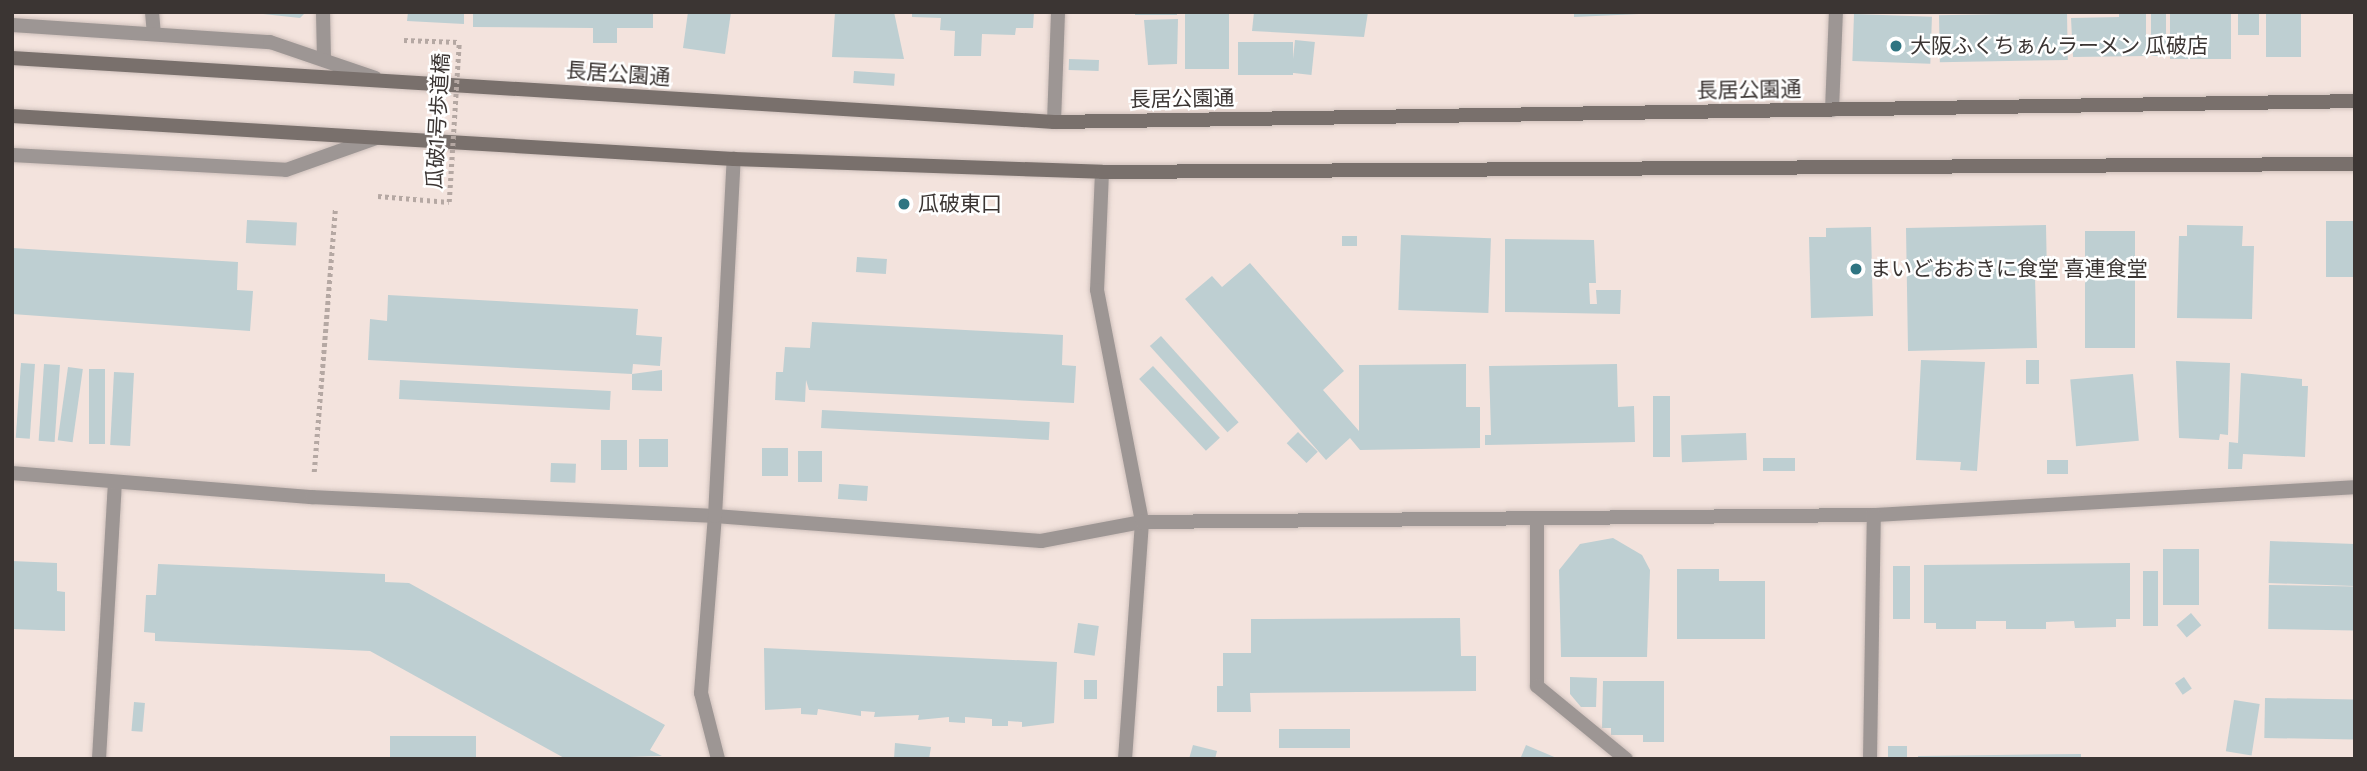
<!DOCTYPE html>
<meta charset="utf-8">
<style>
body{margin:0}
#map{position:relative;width:2367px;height:771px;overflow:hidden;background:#f3e3dd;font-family:"Roboto Condensed","Noto Sans JP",sans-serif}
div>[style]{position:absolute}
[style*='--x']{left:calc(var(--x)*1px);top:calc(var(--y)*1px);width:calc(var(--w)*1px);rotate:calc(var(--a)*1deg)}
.building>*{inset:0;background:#becfd2;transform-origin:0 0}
.path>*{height:4.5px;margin-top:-2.25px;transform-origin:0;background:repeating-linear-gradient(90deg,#b5a8a3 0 3.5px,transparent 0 7px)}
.roads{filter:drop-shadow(0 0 2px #cec0bb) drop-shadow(0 0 2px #cec0bb)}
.service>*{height:14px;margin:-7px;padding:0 7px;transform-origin:7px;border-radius:7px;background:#9d9694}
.minor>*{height:14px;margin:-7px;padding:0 7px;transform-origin:7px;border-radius:7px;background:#9d9694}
.secondary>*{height:14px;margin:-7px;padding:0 7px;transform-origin:7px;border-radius:7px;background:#79706c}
.path-bridge>*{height:4.5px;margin-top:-2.25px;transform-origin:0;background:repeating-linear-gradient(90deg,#b5a8a3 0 3.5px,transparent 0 7px)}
.dots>*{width:19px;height:19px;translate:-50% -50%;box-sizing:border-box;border:4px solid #fff;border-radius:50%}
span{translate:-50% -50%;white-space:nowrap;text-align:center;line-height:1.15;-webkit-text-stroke:5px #fff;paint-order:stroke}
.poi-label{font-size:21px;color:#3b3533}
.left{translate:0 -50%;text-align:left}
.street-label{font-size:21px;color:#3b3533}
.frame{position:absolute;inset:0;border:14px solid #3b3533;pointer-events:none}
</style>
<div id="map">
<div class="building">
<div style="clip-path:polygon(244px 12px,306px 12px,300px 18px)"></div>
<div style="clip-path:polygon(408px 12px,464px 12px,464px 24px,407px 21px)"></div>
<div style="clip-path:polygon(473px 12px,653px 12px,653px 28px,617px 28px,617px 43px,593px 43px,593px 28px,473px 27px)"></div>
<div style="clip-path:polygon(688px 12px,731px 12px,725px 54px,683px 48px)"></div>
<div style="clip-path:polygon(835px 12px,894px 12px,904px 59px,832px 57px)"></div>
<div style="clip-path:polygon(912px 12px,1034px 12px,1033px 28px,1016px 28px,1015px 35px,982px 34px,981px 56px,954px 56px,955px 31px,940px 30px,941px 18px,912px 17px)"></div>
<div style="left:1135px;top:12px;width:42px;height:3px"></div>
<div style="left:1185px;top:12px;width:44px;height:57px"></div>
<div style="clip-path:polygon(1254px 12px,1368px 12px,1364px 37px,1252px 31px)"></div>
<div style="clip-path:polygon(1574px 12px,1639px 12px,1639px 14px,1574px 17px)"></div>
<div style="clip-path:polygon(2119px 12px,2146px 12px,2146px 56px,2073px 57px,2071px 18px,2119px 17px)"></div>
<div style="left:2151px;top:12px;width:15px;height:44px"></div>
<div style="left:2170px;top:12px;width:61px;height:47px"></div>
<div style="left:2238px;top:12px;width:21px;height:23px"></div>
<div style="left:2266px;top:12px;width:35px;height:45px"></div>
<div style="left:2067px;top:13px;width:47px;height:128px;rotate:89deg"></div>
<div style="left:1854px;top:14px;width:78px;height:47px;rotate:2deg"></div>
<div style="clip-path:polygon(1178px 19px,1177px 64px,1148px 65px,1144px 20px)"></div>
<div style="left:1295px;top:40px;width:20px;height:33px;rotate:6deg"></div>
<div style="left:1238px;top:42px;width:55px;height:33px"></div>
<div style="left:1069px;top:59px;width:30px;height:11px;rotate:2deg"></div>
<div style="left:854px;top:71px;width:41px;height:12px;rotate:4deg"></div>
<div style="left:247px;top:220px;width:50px;height:23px;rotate:3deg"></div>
<div style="left:2355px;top:221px;width:56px;height:29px;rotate:90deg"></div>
<div style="clip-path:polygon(2046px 225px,2047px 277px,2035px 277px,2037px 348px,1908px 351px,1906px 228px)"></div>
<div style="clip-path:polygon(2187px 225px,2243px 226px,2242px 246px,2254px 246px,2252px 319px,2177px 318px,2179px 236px,2187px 236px)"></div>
<div style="clip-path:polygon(1871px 227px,1873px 316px,1811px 318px,1809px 237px,1826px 237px,1826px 228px)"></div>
<div style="left:2085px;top:231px;width:50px;height:117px"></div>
<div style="left:1401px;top:235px;width:90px;height:75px;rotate:2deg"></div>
<div style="left:1342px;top:236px;width:15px;height:10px"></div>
<div style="clip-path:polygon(1505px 239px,1594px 240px,1596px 283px,1589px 283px,1590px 304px,1597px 304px,1596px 290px,1621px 290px,1620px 314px,1505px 312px)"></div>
<div style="clip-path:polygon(12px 248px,238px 262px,237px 290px,253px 291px,250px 331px,12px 314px)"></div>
<div style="left:857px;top:257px;width:30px;height:15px;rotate:4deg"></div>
<div style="clip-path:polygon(1250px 263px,1344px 371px,1323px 390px,1359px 431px,1359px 365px,1466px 364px,1466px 407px,1480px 407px,1480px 448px,1360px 450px,1350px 438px,1326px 460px,1185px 299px,1212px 276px,1222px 287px)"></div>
<div style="clip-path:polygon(388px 295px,638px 309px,636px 335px,662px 337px,660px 366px,633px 364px,632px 374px,662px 370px,662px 391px,632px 390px,632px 374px,368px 360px,370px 319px,387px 321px)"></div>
<div style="clip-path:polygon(812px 322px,1063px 335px,1062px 365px,1076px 366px,1074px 403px,809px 390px,806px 380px,805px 402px,775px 400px,776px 372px,783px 372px,785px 347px,810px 348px)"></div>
<div style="left:1161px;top:336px;width:116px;height:15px;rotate:48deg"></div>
<div style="clip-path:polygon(1921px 360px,1985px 362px,1977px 471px,1960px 470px,1961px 462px,1916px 460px)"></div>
<div style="left:2026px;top:360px;width:13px;height:24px"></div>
<div style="clip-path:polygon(2176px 361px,2230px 363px,2228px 435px,2220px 434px,2219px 440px,2179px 438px)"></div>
<div style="left:21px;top:363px;width:14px;height:75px;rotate:4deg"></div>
<div style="left:44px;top:364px;width:16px;height:77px;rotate:4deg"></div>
<div style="clip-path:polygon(1617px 364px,1618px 407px,1634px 406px,1635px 442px,1485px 445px,1485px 435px,1491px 435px,1489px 366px)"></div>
<div style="left:1153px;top:366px;width:98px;height:19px;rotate:47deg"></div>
<div style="left:68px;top:367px;width:15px;height:74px;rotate:8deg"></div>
<div style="left:89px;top:369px;width:16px;height:75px"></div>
<div style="left:114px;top:372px;width:20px;height:73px;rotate:3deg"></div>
<div style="clip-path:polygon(2241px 373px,2302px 379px,2302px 386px,2308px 386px,2305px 457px,2243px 454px,2242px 469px,2228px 469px,2229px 442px,2238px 443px)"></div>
<div style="left:2133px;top:374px;width:67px;height:63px;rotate:85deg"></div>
<div style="left:400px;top:380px;width:211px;height:19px;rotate:3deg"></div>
<div style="left:1653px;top:396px;width:17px;height:61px"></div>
<div style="left:822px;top:410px;width:228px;height:18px;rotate:3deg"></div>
<div style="left:1298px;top:432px;width:28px;height:16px;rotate:45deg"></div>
<div style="left:1746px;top:433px;width:27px;height:65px;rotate:88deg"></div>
<div style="left:639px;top:439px;width:29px;height:28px"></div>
<div style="left:601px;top:440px;width:26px;height:30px"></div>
<div style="left:762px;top:448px;width:26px;height:28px"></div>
<div style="left:798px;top:451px;width:24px;height:31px"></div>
<div style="left:1763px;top:458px;width:32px;height:13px"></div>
<div style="left:2047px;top:460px;width:21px;height:14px"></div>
<div style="left:551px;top:463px;width:25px;height:19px;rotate:2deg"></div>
<div style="left:839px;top:484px;width:29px;height:15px;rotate:4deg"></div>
<div style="clip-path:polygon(1613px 538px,1642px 555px,1650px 570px,1647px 657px,1561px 657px,1559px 570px,1580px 544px)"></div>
<div style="left:2270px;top:541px;width:85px;height:42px;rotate:2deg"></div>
<div style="left:2163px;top:549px;width:36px;height:56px"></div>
<div style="clip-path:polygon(12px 561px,57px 563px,57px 591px,65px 592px,65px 631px,12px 629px)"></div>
<div style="clip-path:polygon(2130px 563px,2130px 619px,2116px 619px,2116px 627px,2075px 628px,2074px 621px,2046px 622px,2046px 629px,2006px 629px,2006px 621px,1976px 621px,1976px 629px,1936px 629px,1936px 623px,1924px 623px,1924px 565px)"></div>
<div style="clip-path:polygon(158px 564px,385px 574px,385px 582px,409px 583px,665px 725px,650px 750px,662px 756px,566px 759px,370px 651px,155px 641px,155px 633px,144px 632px,146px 595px,156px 595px)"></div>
<div style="left:1893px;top:566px;width:17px;height:53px"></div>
<div style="clip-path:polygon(1677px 569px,1719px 569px,1719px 581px,1765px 581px,1765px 639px,1677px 639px)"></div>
<div style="left:2143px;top:571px;width:15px;height:55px"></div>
<div style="left:2269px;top:585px;width:86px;height:44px;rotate:1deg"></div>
<div style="left:2191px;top:613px;width:16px;height:19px;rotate:50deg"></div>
<div style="clip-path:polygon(1460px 618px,1461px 656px,1476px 656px,1476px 691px,1250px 693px,1251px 712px,1217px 712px,1217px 686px,1223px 686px,1223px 653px,1251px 653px,1251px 619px)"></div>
<div style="left:1078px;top:623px;width:21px;height:30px;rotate:8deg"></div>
<div style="clip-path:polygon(764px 648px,1057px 662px,1054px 723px,1022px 727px,1022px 722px,1008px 721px,1008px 726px,992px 726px,992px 719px,965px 717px,965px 723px,949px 722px,949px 717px,918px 720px,919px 715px,874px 717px,875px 712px,861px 711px,861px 716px,818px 709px,817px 715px,801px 714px,801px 708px,765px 710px)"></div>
<div style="clip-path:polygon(1570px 677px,1597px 678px,1596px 707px,1581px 707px,1570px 694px)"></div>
<div style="left:2184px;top:677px;width:14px;height:11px;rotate:56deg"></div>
<div style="left:1084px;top:680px;width:13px;height:19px"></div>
<div style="clip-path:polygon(1603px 681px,1664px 681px,1664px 742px,1643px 742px,1643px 735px,1611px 735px,1611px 728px,1602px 728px)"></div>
<div style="left:2265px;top:698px;width:90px;height:40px;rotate:1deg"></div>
<div style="left:2234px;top:700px;width:26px;height:52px;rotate:9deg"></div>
<div style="left:134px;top:702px;width:11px;height:29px;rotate:5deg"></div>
<div style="left:1279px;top:729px;width:71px;height:19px"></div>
<div style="left:476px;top:736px;width:23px;height:86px;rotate:90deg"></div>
<div style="clip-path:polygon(895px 743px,931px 747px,929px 759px,894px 759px)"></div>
<div style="clip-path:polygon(1193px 745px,1217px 751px,1215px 759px,1189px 759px)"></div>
<div style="clip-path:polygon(1526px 745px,1559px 759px,1527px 759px,1521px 757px)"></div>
<div style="left:1907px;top:746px;width:13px;height:19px;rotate:90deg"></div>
<div style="clip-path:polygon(2081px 754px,2081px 759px,1918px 759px,1918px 756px)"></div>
</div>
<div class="path">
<div style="--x:404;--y:40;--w:55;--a:2.1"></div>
<div style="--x:378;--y:196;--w:71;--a:4.8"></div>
<div style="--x:314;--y:472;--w:264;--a:-85.4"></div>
</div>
<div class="roads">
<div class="service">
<div style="--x:99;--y:759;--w:277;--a:-86.7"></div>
</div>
<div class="minor">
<div style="--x:152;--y:12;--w:22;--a:85"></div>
<div style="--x:323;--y:12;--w:48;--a:88.8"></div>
<div style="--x:12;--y:25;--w:259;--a:3.8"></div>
<div style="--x:270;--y:42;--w:111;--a:18.9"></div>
<div style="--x:1832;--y:110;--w:98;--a:-87.7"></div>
<div style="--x:1054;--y:122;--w:110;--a:-87.9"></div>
<div style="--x:12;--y:155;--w:274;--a:3.1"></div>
<div style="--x:286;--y:170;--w:96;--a:-19.6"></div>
<div style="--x:1102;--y:172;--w:118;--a:92.4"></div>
<div style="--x:1097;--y:290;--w:236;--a:79"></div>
<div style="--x:1142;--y:522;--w:238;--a:94.1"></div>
<div style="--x:12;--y:473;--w:301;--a:4.6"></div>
<div style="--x:312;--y:497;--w:403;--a:2.7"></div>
<div style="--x:715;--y:516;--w:327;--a:4.4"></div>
<div style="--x:1041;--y:541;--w:103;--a:-10.7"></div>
<div style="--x:1142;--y:522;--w:732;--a:-0.55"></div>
<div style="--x:1874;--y:515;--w:482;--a:-3.3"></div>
<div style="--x:1537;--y:518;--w:168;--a:90"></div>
<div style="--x:1537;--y:686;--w:115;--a:39.4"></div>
<div style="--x:718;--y:759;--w:68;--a:-104.4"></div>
<div style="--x:701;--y:693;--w:178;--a:-85.5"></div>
<div style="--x:715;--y:516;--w:358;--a:-87"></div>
<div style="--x:1870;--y:759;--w:244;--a:-89.1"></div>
</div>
<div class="secondary">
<div style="--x:12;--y:58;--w:1044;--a:3.51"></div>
<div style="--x:1054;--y:122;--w:1301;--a:-0.92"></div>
<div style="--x:12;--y:116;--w:723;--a:3.41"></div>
<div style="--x:734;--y:159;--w:368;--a:2"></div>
<div style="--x:1102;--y:172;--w:1253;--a:-0.37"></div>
</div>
</div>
<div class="path-bridge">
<div style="--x:449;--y:202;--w:160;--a:-86.4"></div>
</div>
<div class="dots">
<div style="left:1896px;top:46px;background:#2f7582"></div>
<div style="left:904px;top:204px;background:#2f7582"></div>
<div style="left:1856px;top:269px;background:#2f7582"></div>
</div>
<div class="poi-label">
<span class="left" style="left:1910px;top:46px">大阪ふくちぁんラーメン 瓜破店</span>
<span class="left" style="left:918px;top:204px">瓜破東口</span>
<span class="left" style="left:1870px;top:269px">まいどおおきに食堂 喜連食堂</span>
</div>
<div class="street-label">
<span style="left:618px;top:74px;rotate:4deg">長居公園通</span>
<span style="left:1749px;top:90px;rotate:-1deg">長居公園通</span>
<span style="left:1182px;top:99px;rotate:-1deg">長居公園通</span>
<span style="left:438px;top:121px;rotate:-87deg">瓜破1号歩道橋</span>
</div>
<div class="frame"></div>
</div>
